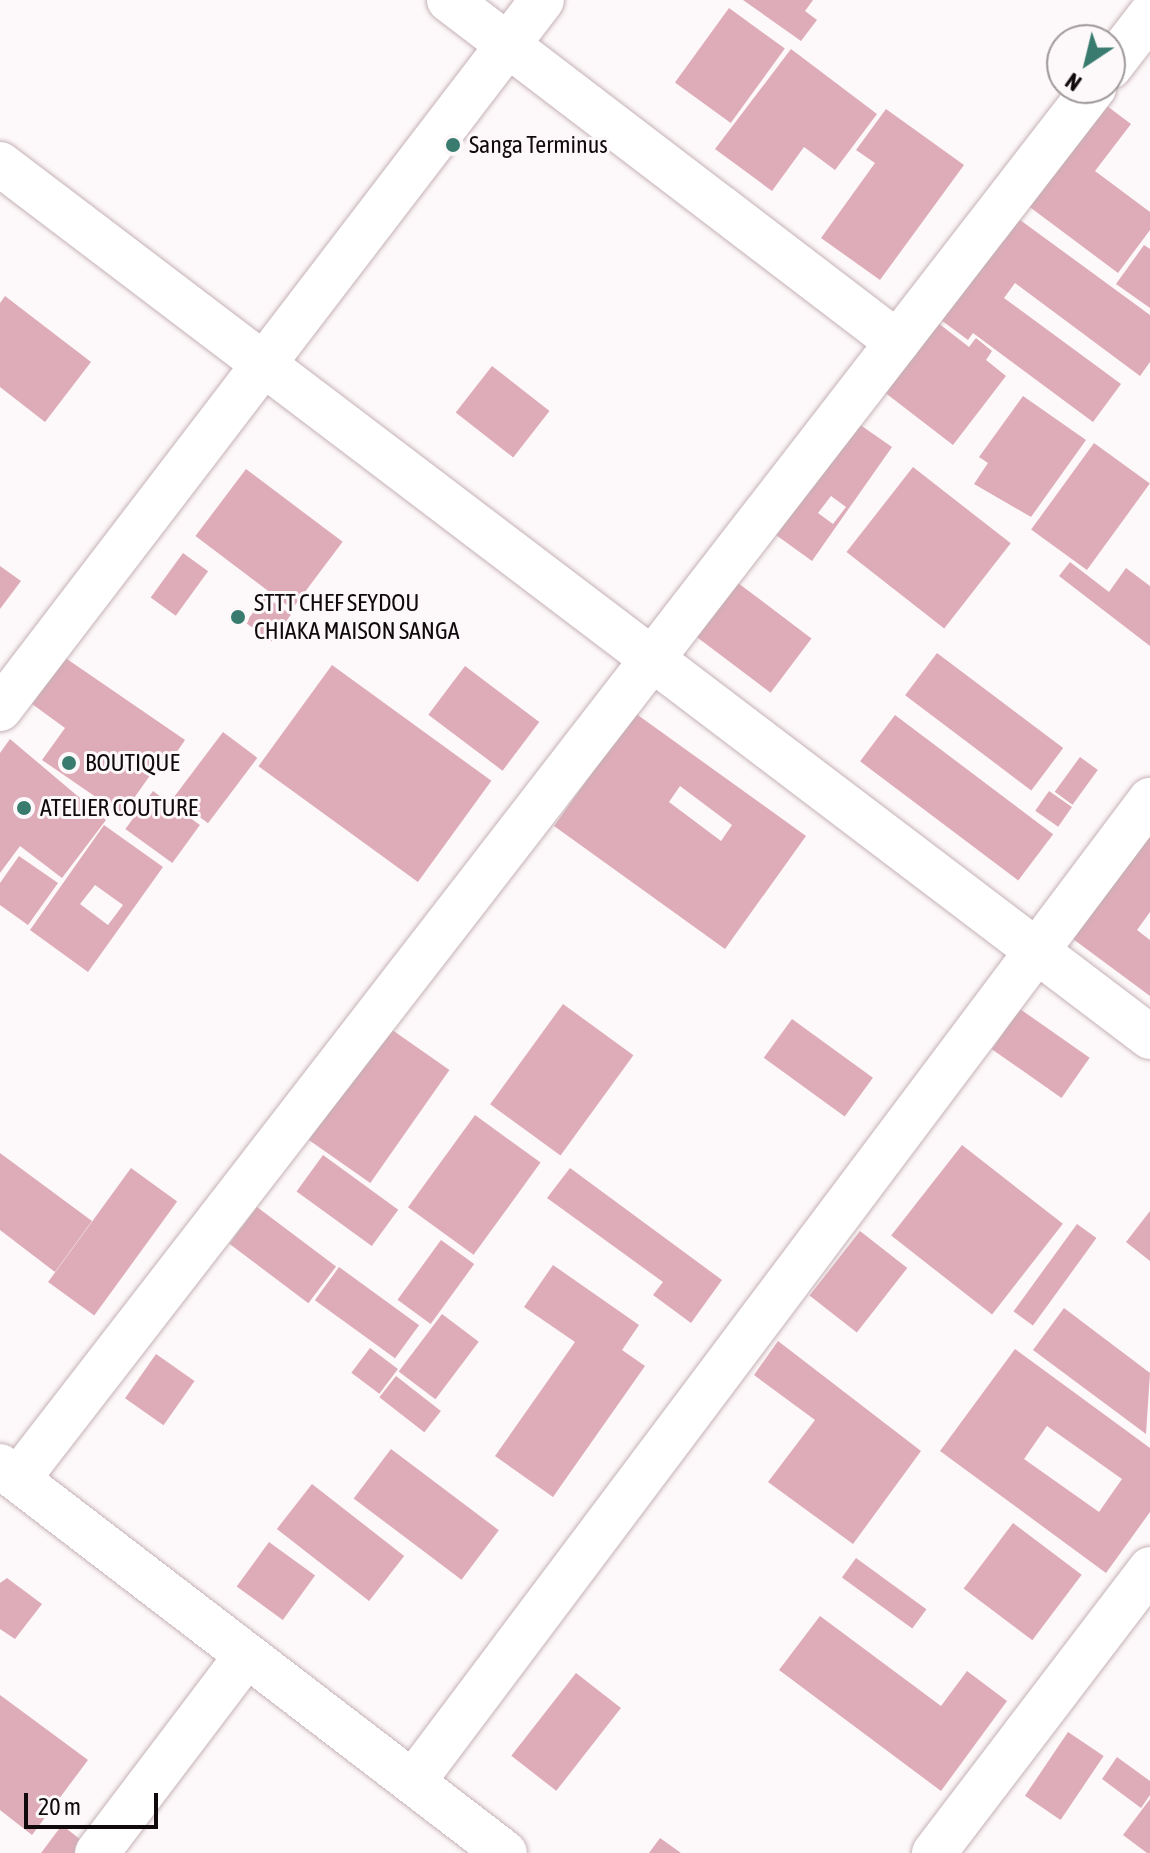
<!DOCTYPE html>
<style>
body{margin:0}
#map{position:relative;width:1150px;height:1853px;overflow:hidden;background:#fdf8f9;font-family:"Asap Condensed",sans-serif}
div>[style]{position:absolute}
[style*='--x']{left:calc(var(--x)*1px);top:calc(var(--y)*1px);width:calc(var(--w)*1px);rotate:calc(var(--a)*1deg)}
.building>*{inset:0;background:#deacb9;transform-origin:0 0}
.roads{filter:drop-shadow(0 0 2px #c5b1b6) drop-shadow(0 0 2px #c5b1b6)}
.minor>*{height:44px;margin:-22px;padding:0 22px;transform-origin:22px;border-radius:22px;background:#fff}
.dots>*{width:22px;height:22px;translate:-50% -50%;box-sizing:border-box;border:4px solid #fdf8f9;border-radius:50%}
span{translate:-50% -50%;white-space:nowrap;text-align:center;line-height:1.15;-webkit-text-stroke:6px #fdf8f9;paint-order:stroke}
.poi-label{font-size:24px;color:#110a0c}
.left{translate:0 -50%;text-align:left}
.north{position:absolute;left:1046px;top:24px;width:80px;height:80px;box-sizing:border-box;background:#fdf8f9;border:2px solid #9f999a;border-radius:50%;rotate:215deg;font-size:22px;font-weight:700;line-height:32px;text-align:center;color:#110a0c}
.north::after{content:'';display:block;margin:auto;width:28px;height:36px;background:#397c6f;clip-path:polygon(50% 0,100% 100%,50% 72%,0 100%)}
.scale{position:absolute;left:24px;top:1793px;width:134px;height:36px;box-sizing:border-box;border:4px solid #110a0c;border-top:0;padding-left:10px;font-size:24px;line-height:28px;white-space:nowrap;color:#110a0c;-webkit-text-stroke:6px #fdf8f9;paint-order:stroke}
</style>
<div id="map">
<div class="building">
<div style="clip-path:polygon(743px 0,813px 0,805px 11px,817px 20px,801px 41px)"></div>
<div style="left:729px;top:8px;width:69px;height:92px;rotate:36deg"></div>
<div style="clip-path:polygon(791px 49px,877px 114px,835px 170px,804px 147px,772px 191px,715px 149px)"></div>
<div style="clip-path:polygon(1095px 97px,1131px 124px,1095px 171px,1150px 212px,1150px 230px,1118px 273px,1019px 199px)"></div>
<div style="clip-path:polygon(886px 109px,964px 165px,880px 280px,821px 238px,875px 163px,856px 150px)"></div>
<div style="clip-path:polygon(1012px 214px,1150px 315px,1150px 362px,1140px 376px,1015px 283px,1004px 298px,1121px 384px,1093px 422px,973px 333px,968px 340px,937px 317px)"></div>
<div style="clip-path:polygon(1144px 245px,1150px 249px,1150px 308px,1116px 284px)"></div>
<div style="clip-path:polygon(5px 296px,91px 362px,45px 422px,0 387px,0 303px)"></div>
<div style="clip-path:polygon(933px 319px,969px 347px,976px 338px,992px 351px,986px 360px,1006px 376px,953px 445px,879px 388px)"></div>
<div style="left:492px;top:366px;width:73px;height:59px;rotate:38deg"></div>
<div style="clip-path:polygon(1023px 396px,1086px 440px,1031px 517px,974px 484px,988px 463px,979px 457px)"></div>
<div style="clip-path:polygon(evenodd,856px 422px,892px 447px,812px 561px,776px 535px,856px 422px,831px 496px,846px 507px,833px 524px,818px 513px,831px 496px)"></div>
<div style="left:1094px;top:443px;width:69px;height:107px;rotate:36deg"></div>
<div style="left:913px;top:467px;width:124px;height:108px;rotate:38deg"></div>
<div style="left:246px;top:469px;width:121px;height:84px;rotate:37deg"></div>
<div style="left:183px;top:553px;width:31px;height:55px;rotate:36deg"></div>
<div style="clip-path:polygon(1070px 562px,1109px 592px,1126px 568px,1150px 586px,1150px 646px,1059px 576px)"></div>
<div style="clip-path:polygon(0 566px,21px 581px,0 609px)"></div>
<div style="left:734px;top:580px;width:97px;height:68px;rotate:37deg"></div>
<div style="left:265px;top:596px;width:32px;height:33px;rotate:36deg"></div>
<div style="left:937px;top:653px;width:158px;height:53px;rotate:37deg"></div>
<div style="clip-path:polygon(64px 657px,185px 740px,163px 772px,156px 767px,122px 815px,42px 760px,65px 728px,32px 704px)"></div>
<div style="left:332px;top:665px;width:197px;height:125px;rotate:36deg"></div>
<div style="left:465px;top:666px;width:93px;height:61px;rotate:37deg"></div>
<div style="clip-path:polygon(evenodd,635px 713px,806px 836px,725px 949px,554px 826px,635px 713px,680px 786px,732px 825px,721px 841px,669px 802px,680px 786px)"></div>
<div style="left:895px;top:715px;width:198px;height:58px;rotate:37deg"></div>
<div style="left:223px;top:732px;width:43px;height:82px;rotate:37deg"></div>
<div style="clip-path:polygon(10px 739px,106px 820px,62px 878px,20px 846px,0 873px,0 753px)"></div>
<div style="left:1080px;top:757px;width:22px;height:43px;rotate:36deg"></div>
<div style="left:153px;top:791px;width:58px;height:47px;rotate:36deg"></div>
<div style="left:1049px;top:791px;width:28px;height:24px;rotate:35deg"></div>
<div style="clip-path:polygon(evenodd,104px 825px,163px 867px,88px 972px,30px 930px,104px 825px,95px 885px,123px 905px,108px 925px,80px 904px,95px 885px)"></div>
<div style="clip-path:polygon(1150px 826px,1150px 912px,1137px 930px,1150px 940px,1150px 996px,1069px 936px)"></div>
<div style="clip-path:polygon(19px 856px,58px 883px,28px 925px,0 905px,0 883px)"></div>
<div style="left:563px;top:1004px;width:87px;height:124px;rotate:36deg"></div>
<div style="left:1020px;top:1009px;width:85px;height:49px;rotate:35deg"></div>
<div style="left:792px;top:1019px;width:100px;height:48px;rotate:36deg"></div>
<div style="left:388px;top:1027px;width:75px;height:138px;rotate:35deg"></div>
<div style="left:475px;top:1115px;width:81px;height:114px;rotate:36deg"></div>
<div style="left:962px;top:1145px;width:128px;height:115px;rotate:38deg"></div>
<div style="clip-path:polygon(0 1153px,92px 1221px,55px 1272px,0 1230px)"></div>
<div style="left:323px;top:1155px;width:93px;height:45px;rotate:36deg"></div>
<div style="left:131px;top:1168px;width:57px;height:141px;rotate:36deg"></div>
<div style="clip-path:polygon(570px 1168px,722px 1280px,691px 1323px,653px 1295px,663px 1282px,547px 1198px)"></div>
<div style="left:257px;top:1207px;width:99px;height:46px;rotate:37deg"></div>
<div style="clip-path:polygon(1150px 1211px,1150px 1261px,1126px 1242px)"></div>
<div style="left:1077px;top:1224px;width:24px;height:108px;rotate:36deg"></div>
<div style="left:860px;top:1231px;width:60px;height:82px;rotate:38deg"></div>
<div style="left:441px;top:1240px;width:41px;height:74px;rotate:36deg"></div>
<div style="clip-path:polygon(553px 1265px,639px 1325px,622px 1350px,645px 1366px,553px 1497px,495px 1456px,575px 1342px,524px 1307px)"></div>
<div style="left:339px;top:1267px;width:99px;height:41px;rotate:36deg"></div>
<div style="clip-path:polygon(1064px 1308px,1150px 1373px,1146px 1434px,1033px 1350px)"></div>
<div style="left:442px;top:1314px;width:46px;height:72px;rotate:37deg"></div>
<div style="clip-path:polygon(778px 1341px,921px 1451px,853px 1544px,768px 1482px,815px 1420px,754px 1375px)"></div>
<div style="left:370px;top:1348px;width:35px;height:31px;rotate:37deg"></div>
<div style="clip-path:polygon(evenodd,1015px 1349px,1150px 1448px,1150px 1512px,1106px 1573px,940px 1451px,1015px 1349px,1047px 1426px,1122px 1479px,1099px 1512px,1024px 1459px,1047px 1426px)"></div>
<div style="left:156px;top:1354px;width:47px;height:54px;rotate:35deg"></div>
<div style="left:396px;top:1376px;width:57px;height:27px;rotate:38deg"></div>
<div style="left:391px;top:1449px;width:135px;height:62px;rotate:37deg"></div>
<div style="left:312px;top:1484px;width:117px;height:57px;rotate:38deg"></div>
<div style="left:1013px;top:1523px;width:86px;height:82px;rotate:37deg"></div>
<div style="left:269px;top:1542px;width:57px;height:55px;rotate:36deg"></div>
<div style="left:856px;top:1558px;width:87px;height:24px;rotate:36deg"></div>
<div style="clip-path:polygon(7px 1578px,42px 1604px,15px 1639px,0 1629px,0 1583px)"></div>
<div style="clip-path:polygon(820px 1616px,941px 1706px,967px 1671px,1007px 1701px,941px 1791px,779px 1670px)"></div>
<div style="left:576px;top:1673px;width:57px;height:105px;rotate:38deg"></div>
<div style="clip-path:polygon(0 1695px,88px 1760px,32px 1835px,0 1810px)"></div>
<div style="left:1068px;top:1732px;width:43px;height:77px;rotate:34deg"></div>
<div style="clip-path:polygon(1117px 1757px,1150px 1781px,1150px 1795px,1141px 1808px,1102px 1779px)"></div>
<div style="clip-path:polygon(1150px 1799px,1150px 1853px,1147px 1853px,1123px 1835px)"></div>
<div style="clip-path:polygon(62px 1825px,86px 1844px,79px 1853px,41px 1853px)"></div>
<div style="clip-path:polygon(660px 1838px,681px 1853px,649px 1853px)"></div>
</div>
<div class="roads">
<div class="minor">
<div style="--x:449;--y:0;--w:564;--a:37.36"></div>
<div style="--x:1110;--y:67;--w:66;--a:-52.4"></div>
<div style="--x:0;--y:164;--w:1444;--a:37.2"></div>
<div style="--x:0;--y:709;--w:892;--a:-52.6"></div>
<div style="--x:0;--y:1466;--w:636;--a:37.46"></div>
<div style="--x:18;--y:1479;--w:1759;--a:-52.28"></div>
<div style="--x:413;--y:1782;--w:1228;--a:-53.11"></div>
<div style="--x:97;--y:1853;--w:248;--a:-52.9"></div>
<div style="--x:934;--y:1853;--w:357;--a:-52.7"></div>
</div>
</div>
<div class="dots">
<div style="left:453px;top:145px;background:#397c6f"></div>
<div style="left:238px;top:617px;background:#397c6f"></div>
<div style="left:69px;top:763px;background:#397c6f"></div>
<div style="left:24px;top:808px;background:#397c6f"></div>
</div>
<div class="poi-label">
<span class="left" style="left:469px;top:145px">Sanga Terminus</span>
<span class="left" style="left:254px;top:617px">STTT CHEF SEYDOU<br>CHIAKA MAISON SANGA</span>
<span class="left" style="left:85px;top:763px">BOUTIQUE</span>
<span class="left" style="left:40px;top:808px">ATELIER COUTURE</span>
</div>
<div class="north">N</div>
<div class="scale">20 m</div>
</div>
